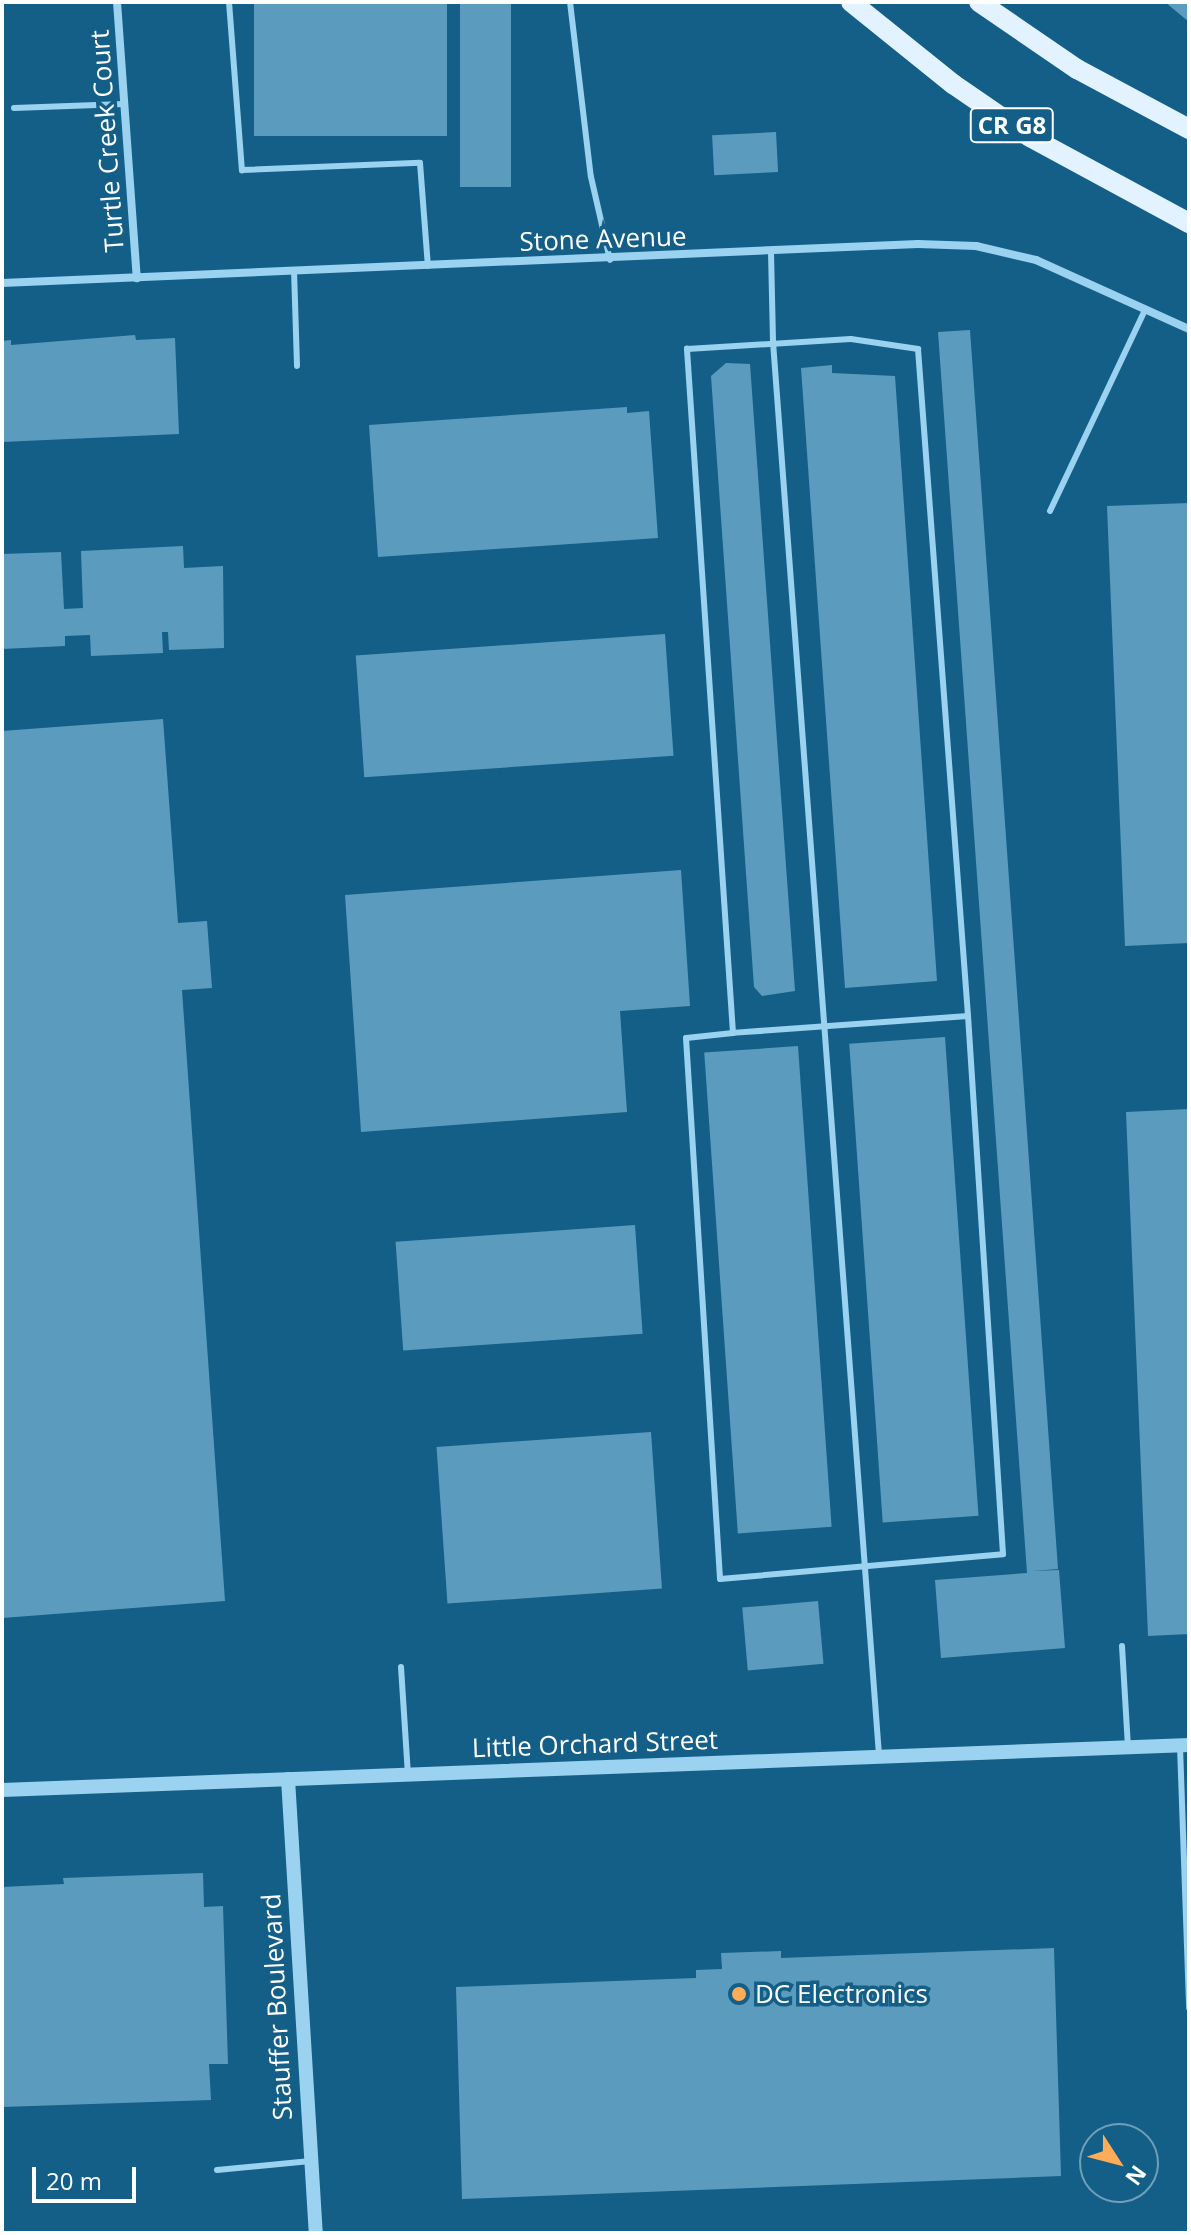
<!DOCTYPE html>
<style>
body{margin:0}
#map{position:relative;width:1191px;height:2235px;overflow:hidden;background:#145f88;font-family:"Open Sans",sans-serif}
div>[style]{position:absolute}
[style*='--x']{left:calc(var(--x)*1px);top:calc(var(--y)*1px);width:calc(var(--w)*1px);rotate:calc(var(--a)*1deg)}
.building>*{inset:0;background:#5b9cbe;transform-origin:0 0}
.service>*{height:6px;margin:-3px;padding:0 3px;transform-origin:3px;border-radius:3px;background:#9ad2ef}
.minor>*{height:8px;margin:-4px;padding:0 4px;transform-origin:4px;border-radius:4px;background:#9ad2ef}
.tertiary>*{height:14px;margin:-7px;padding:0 7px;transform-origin:7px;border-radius:7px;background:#9ad2ef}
.primary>*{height:20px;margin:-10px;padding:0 10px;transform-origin:10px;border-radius:10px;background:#e2f3ff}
.dots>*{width:22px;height:22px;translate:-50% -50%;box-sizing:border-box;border:4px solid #145f88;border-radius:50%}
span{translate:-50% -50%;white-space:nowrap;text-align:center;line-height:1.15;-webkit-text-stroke:7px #145f88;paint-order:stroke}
.shield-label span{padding:2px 6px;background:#145f88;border:2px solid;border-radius:6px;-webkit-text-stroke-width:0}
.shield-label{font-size:24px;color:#fff;font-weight:700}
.street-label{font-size:26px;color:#fff}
.poi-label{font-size:26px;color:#fff}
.left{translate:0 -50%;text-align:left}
.frame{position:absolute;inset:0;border:4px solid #fff;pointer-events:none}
.north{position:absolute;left:1079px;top:2123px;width:80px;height:80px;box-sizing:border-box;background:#145f88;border:2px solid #729fb8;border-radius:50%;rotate:126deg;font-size:22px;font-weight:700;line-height:32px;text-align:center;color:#fff}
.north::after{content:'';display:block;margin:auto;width:28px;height:36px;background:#ffac58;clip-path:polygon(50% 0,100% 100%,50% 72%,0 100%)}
.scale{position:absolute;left:32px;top:2167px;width:104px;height:36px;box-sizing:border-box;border:4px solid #fff;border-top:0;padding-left:10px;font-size:24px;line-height:28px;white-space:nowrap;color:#fff;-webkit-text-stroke:6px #145f88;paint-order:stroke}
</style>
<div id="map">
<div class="building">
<div style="left:254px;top:2px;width:193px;height:134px"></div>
<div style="left:460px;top:2px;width:51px;height:185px"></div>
<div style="clip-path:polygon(1165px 2px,1189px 2px,1189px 22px)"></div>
<div style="left:776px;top:132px;width:40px;height:64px;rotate:87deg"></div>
<div style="clip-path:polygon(970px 330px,1058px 1569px,1031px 1571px,1059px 1570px,1065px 1648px,941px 1658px,935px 1580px,1027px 1573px,938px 332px)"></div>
<div style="clip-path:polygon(135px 335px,136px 340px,175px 338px,179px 434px,2px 442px,2px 341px,11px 340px,11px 345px)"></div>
<div style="clip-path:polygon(726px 363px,750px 364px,795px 991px,762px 996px,754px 987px,711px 376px)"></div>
<div style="clip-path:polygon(832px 365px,832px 373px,895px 376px,937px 981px,845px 988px,801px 368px)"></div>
<div style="clip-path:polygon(627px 407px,627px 413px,649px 411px,658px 538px,378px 557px,369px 425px)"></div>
<div style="clip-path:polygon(1189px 503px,1189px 943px,1125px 946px,1107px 506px)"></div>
<div style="clip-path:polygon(183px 546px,184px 568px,223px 566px,224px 648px,169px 650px,168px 632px,162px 632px,163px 653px,91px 656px,90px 635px,65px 636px,65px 646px,2px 649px,2px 554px,61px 552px,64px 609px,83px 608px,81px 551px)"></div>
<div style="left:665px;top:634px;width:122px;height:310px;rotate:86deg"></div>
<div style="clip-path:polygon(163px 719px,178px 923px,207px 921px,212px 988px,182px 990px,225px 1601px,2px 1618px,2px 731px)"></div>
<div style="clip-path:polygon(681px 870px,690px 1006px,620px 1011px,627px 1112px,361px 1132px,345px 895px)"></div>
<div style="left:945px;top:1037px;width:480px;height:96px;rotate:86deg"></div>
<div style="left:798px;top:1046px;width:482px;height:94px;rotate:86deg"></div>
<div style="clip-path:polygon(1189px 1109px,1189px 1634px,1148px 1636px,1126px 1112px)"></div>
<div style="left:635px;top:1225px;width:109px;height:240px;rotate:86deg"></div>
<div style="left:651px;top:1432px;width:157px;height:215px;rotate:86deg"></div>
<div style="left:818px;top:1601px;width:63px;height:76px;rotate:85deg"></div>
<div style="clip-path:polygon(203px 1873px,204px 1907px,223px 1906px,228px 2064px,209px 2064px,211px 2100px,2px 2107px,2px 1887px,64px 1884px,63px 1878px)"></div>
<div style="clip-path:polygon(1054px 1948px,1061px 2176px,462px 2199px,456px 1987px,696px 1978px,696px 1970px,722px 1969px,721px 1953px,781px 1951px,781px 1958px)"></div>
</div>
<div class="service">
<div style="--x:229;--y:2;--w:169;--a:85.6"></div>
<div style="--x:242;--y:170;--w:178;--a:-2.3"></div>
<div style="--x:420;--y:163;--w:103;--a:85.6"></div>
<div style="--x:570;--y:2;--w:176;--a:83.2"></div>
<div style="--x:591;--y:177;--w:85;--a:77.1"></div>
<div style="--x:14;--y:108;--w:110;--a:-2.1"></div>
<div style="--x:771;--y:252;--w:90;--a:88.7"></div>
<div style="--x:773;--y:342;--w:1418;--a:85.71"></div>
<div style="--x:294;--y:270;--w:96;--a:88.2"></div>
<div style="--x:851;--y:339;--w:68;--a:8.5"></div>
<div style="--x:918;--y:349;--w:669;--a:85.71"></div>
<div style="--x:968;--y:1016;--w:236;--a:175.9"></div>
<div style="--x:733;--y:1033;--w:686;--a:-93.85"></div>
<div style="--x:687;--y:349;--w:164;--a:-3.5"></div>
<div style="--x:1050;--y:511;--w:222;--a:-64.7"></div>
<div style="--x:733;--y:1033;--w:47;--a:173.9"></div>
<div style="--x:686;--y:1038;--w:542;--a:86.4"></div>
<div style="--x:720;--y:1579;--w:284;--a:-5"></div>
<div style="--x:1003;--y:1554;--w:539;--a:-93.72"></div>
<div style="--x:1122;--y:1646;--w:100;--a:86.6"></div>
<div style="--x:401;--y:1667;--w:108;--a:86.3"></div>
<div style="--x:1180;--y:1746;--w:262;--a:88"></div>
<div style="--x:217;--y:2170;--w:94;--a:-5.5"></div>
</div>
<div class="minor">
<div style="--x:117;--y:2;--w:277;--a:85.9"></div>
<div style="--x:2;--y:283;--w:917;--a:-2.44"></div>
<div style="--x:918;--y:244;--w:58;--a:2"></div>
<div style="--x:976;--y:246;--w:62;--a:13.1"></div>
<div style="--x:1036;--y:260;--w:168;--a:24.3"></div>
</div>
<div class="tertiary">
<div style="--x:288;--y:1779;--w:455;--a:86.5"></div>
<div style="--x:2;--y:1790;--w:1188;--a:-2.17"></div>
</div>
<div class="primary">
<div style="--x:851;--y:2;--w:131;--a:38.8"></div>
<div style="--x:953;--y:84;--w:93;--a:34.5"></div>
<div style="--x:1030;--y:137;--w:181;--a:28.4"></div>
<div style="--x:979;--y:2;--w:119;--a:34.4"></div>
<div style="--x:1077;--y:69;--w:127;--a:28.2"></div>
</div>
<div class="dots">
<div style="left:739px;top:1994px;background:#ffac58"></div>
</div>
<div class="shield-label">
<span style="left:1012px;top:125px">CR G8</span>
</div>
<div class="street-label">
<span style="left:107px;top:141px;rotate:-94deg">Turtle Creek Court</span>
<span style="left:603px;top:239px;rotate:-2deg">Stone Avenue</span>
<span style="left:595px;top:1744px;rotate:-2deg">Little Orchard Street</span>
<span style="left:277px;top:2007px;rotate:-93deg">Stauffer Boulevard</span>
</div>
<div class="poi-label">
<span class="left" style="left:755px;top:1994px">DC Electronics</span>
</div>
<div class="frame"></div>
<div class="north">N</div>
<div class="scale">20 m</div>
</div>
